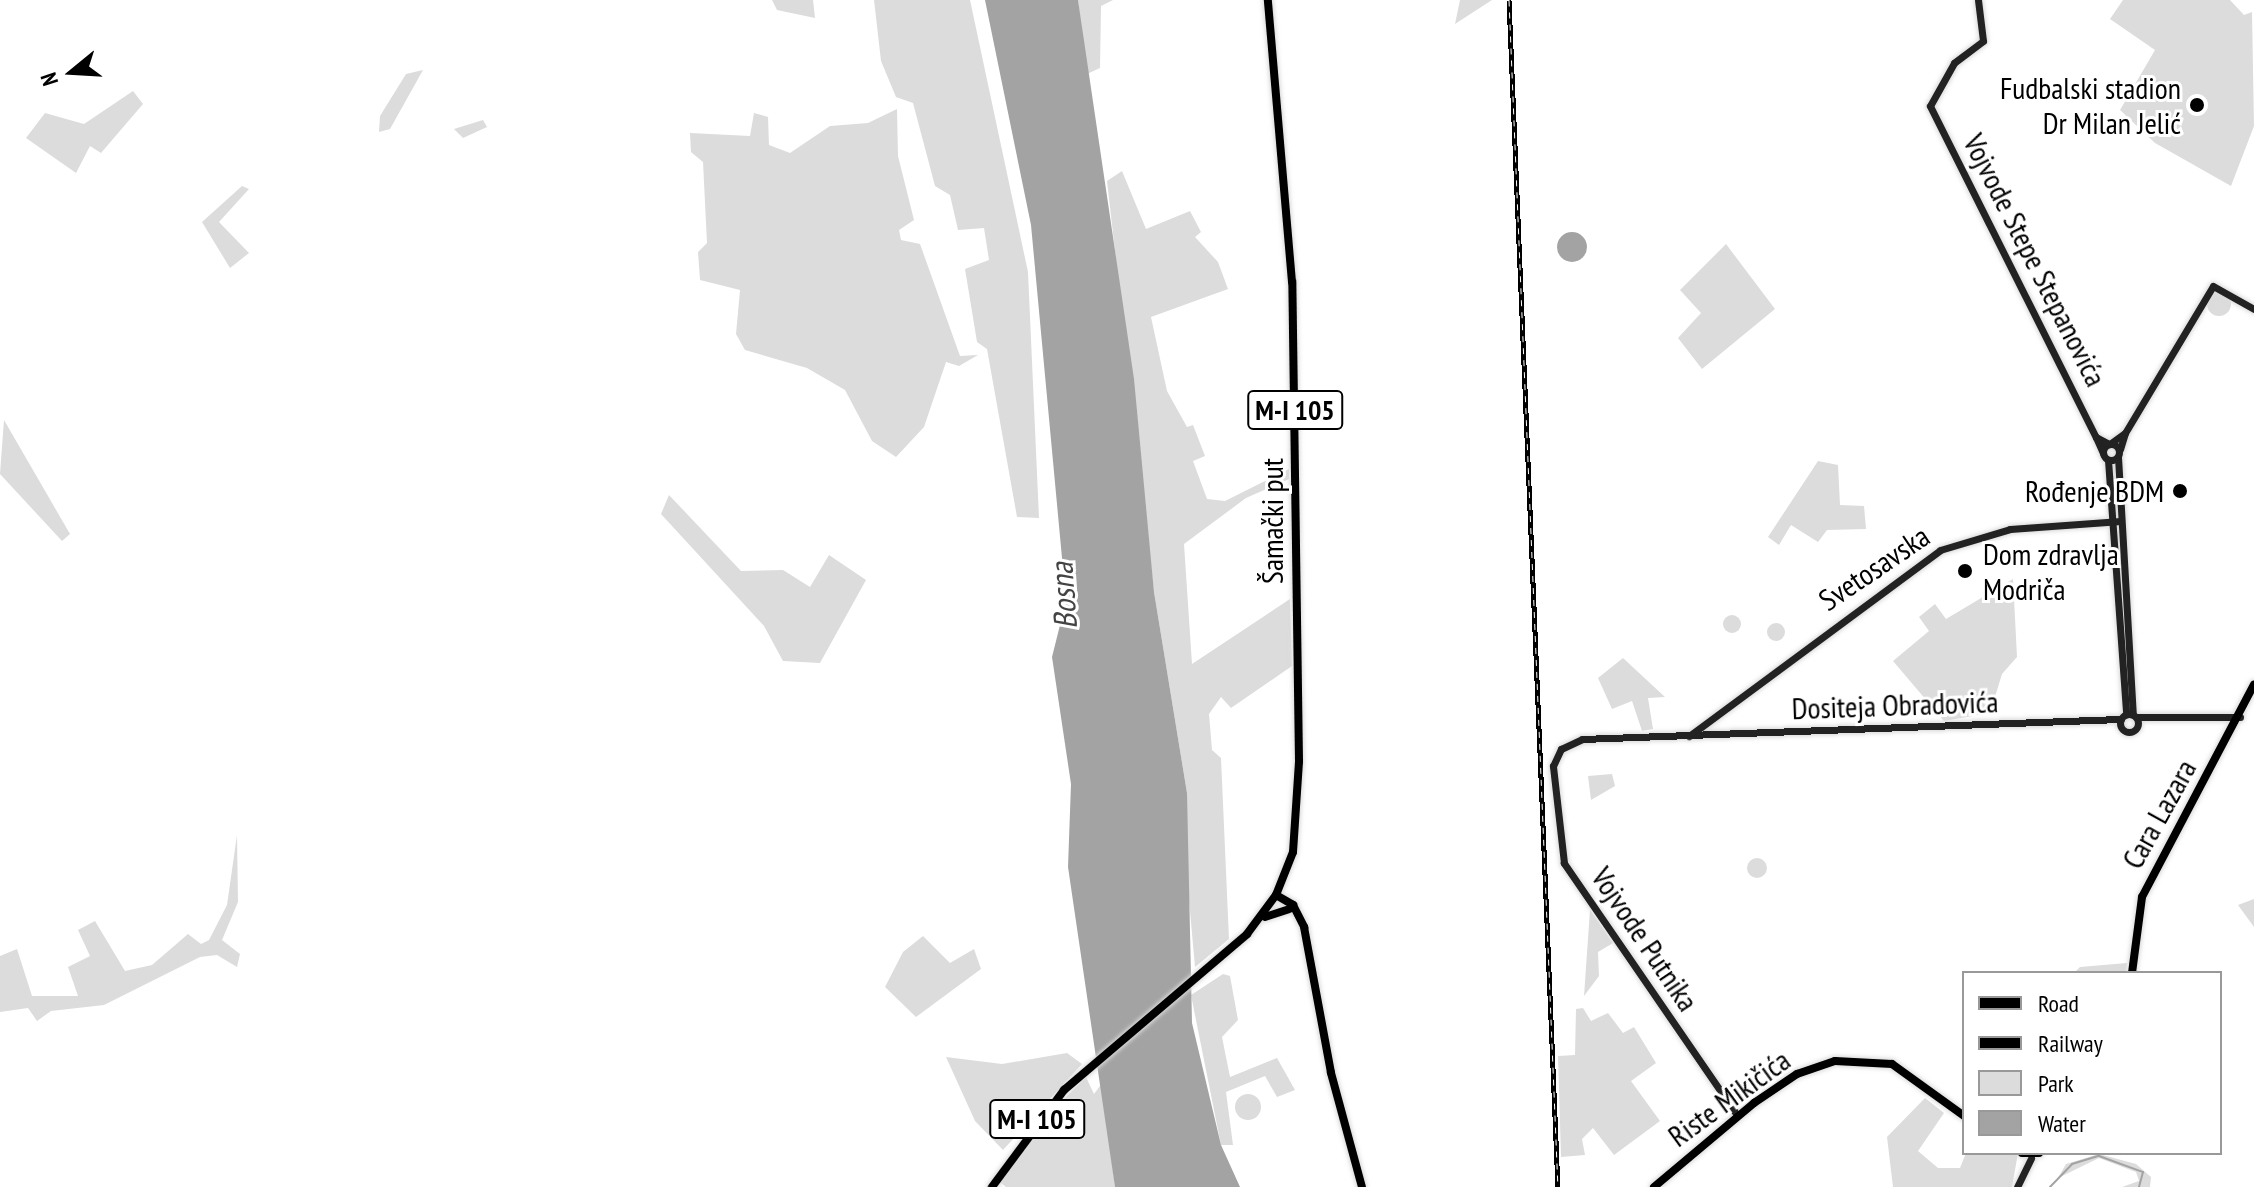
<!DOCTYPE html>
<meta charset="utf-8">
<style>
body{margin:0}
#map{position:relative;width:2254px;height:1187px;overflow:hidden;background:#fff;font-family:"PT Sans Narrow",sans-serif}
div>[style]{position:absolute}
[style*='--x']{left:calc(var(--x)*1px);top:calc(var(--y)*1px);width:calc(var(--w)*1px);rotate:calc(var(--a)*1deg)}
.green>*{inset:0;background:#dcdcdc}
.round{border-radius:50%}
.water>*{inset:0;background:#a3a3a3}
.stream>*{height:2px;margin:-1px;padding:0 1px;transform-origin:1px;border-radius:1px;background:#a3a3a3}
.roads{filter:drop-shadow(0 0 2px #dbdbdb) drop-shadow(0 0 2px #dbdbdb)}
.secondary>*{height:7px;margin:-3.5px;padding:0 3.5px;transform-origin:3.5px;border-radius:3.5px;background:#222}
.secondary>.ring{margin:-3.5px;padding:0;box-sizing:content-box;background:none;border:7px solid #222;border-radius:50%}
.primary>*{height:8px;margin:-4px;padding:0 4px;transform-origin:4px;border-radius:4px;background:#000}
.rail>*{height:5px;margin-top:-2.5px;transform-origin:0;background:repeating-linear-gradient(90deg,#fff 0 6px,#000 0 12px);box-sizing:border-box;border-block:2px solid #000}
.dots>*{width:22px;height:22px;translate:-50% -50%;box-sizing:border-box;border:4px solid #fff;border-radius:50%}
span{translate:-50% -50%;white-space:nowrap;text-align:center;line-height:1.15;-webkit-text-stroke:6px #fff;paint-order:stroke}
.shield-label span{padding:2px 6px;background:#fff;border:2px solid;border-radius:6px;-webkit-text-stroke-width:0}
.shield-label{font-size:28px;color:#000;font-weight:700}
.poi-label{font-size:30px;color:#000}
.right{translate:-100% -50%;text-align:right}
.left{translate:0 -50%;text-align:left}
.street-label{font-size:30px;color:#000}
.water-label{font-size:32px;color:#444;font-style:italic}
.legend{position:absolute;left:1962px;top:971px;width:260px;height:184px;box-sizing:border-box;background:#fff;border:2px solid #999;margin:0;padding:10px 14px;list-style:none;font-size:24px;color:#000}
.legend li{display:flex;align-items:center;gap:16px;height:40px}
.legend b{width:40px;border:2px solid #999}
.north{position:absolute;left:32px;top:32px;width:80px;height:80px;-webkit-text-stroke:6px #fff;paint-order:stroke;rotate:252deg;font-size:22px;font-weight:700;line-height:32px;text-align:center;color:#000}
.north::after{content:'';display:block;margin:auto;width:28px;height:36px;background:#000;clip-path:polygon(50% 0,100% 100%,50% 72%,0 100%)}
</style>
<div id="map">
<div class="green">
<div style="clip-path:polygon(772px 0,813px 0,815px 18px,777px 10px)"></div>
<div style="clip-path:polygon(874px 0,970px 0,1028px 272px,1039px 518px,1017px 517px,987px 349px,977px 342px,965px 269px,989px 260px,984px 228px,958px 230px,950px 195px,935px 186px,913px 103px,896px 97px,881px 61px)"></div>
<div style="clip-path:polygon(1078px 0,1113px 0,1101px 6px,1100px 68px,1087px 74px)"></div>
<div style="clip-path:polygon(1460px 0,1492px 0,1455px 24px)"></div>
<div style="clip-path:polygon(2123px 0,2230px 0,2244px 15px,2252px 12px,2254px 126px,2231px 186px,2155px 143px,2120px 110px,2155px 50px,2110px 19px)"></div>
<div style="clip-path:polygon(423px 70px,390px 129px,379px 132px,380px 116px,406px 74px)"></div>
<div style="clip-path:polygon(133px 91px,143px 104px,101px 153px,90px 146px,76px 173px,26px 138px,45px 113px,84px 124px)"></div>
<div style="clip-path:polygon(897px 109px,898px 156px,914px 220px,899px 230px,901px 240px,920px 244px,960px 356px,978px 355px,959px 366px,946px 362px,924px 427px,896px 457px,872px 441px,845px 390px,807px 368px,745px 350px,736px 334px,740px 290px,700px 280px,698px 252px,707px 243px,703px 162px,691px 152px,690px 133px,750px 136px,754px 113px,768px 117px,769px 145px,790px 153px,830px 126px,868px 123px)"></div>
<div style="clip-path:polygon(483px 120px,487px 127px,463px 138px,454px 129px)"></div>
<div style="clip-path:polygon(1122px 171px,1146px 229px,1190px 211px,1201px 232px,1195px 237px,1218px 262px,1228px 289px,1151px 317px,1167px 391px,1187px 427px,1193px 425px,1205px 456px,1193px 461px,1207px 499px,1225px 501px,1289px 469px,1289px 479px,1246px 498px,1184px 544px,1192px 664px,1290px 599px,1292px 666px,1231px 708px,1221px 697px,1209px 714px,1212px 750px,1221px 758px,1229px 939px,1195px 967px,1184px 845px,1187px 793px,1154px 592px,1107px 181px)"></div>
<div style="clip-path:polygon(242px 186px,249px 189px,219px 222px,249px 253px,230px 268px,202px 222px)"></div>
<div style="clip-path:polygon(1726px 244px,1775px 309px,1702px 369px,1678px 338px,1701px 313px,1680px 290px)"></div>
<div class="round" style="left:2207px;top:292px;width:24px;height:24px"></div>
<div style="clip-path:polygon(4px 420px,70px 534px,62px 541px,0 474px)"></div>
<div style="clip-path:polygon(1818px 461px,1838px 465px,1840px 505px,1864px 506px,1866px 529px,1827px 530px,1818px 542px,1791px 525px,1779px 545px,1768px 537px)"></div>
<div style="clip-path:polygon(669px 495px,741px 571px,783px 570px,810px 587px,829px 555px,866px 580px,820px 663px,783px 661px,764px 626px,661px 514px)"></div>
<div style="clip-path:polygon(2013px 579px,2017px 657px,2002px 674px,1990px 713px,1944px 721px,1893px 661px,1929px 631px,1919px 617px,1935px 604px,1946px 619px)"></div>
<div class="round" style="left:1723px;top:615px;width:18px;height:18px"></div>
<div class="round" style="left:1767px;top:623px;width:18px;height:18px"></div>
<div style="clip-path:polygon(1623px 658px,1665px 697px,1648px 698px,1653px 729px,1642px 731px,1632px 701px,1612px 709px,1598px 678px)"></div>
<div style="clip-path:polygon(1612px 774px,1615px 786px,1591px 800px,1588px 776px)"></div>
<div style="clip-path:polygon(237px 835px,238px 902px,222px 940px,240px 954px,237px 967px,217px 955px,200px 957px,104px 1005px,51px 1011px,37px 1021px,28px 1008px,0 1012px,0 956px,17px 949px,32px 996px,78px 996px,68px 967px,90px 956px,78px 930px,95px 921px,125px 971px,152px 965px,188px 934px,201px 944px,209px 940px,227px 905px)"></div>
<div class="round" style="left:1747px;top:858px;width:20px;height:20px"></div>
<div style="clip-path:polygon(2254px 899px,2254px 927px,2238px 905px)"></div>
<div style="clip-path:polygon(1590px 910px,1613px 943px,1598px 952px,1599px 976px,1584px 996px)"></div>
<div style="clip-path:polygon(923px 936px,950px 963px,974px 949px,981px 969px,916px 1017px,885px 987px,903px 952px)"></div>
<div style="clip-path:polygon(2127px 963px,2126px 973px,2074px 973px,2080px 967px)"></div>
<div style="clip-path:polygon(1223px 974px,1230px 976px,1238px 1020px,1222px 1037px,1230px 1077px,1277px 1058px,1295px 1090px,1277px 1097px,1265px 1076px,1226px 1092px,1233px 1145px,1221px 1145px,1191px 995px)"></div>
<div style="clip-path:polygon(1583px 1008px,1591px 1021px,1608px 1013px,1623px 1033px,1634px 1027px,1656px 1063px,1631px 1081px,1660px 1121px,1614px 1155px,1593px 1128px,1582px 1139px,1585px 1155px,1561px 1157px,1558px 1056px,1575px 1055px,1576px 1009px)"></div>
<div style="clip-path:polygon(1067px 1053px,1082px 1064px,1003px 1150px,975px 1121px,946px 1057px,1002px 1064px)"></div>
<div style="clip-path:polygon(1086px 1077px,1094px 1094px,1102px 1083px,1115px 1187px,1006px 1187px,1000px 1182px,1042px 1121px)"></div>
<div class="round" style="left:1235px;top:1094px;width:26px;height:26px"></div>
<div style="clip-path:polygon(1925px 1098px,1944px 1113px,1918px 1151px,1938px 1168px,1960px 1168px,1966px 1153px,2018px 1153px,2012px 1187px,1893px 1187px,1887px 1137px)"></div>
<div style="clip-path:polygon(2099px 1154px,2136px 1164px,2151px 1177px,2150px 1187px,2122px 1187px,2139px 1181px,2136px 1172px,2099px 1158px,2058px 1178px,2066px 1164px)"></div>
</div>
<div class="water">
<div style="clip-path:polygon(985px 0,1078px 0,1134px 379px,1154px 592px,1187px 793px,1192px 1023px,1221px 1145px,1240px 1187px,1115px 1187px,1068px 867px,1071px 784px,1052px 657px,1066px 601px,1031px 225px)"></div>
<div class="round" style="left:1557px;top:232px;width:30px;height:30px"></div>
</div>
<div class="stream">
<div style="--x:2050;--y:1187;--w:32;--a:-46"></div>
<div style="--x:2072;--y:1164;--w:28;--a:-17"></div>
<div style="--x:2099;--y:1156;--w:47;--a:20"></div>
<div style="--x:2143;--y:1172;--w:16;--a:105"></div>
</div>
<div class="roads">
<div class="secondary">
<div style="--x:1978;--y:0;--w:41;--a:83"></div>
<div style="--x:1983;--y:41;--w:36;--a:143"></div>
<div style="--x:1954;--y:63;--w:49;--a:119.2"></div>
<div style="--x:1930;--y:106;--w:370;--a:63.4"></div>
<div style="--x:2125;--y:433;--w:171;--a:-59.1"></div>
<div style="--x:2213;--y:286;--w:47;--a:29.3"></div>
<div style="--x:2111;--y:443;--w:17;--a:-36"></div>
<div style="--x:2125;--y:433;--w:17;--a:107"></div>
<div class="ring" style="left:2103px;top:444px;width:9px;height:9px"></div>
<div style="--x:2103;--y:453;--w:17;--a:-114"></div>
<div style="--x:2096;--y:437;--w:15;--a:28"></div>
<div style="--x:2118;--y:457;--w:258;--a:86.7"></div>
<div style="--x:2108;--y:460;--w:255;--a:85.9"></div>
<div class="ring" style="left:2120px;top:714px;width:11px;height:11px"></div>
<div style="--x:2136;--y:717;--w:104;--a:0"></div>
<div style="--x:1689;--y:736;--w:312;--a:-36.5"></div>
<div style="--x:1940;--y:550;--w:73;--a:-16.7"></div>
<div style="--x:2010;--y:529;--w:111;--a:-4.1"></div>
<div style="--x:1737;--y:1115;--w:306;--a:-124.5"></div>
<div style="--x:1564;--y:863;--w:98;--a:-96.5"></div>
<div style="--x:1553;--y:766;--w:19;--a:-65"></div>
<div style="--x:1561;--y:749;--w:23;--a:-25"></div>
<div style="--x:1582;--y:739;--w:539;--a:-2.13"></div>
<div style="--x:2017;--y:1187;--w:32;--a:-64"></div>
</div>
<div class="primary">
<div style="--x:1276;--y:895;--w:20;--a:30"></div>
<div style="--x:1293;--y:905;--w:25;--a:63"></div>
<div style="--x:1304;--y:927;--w:148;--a:79.5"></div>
<div style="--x:1331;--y:1073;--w:118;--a:74.8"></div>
<div style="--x:1265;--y:917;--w:25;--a:-18"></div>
<div style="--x:2132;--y:973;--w:77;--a:-82.5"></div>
<div style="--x:2142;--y:897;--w:240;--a:-62.2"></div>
<div style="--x:2022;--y:1153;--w:17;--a:0"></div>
<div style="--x:992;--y:1187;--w:121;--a:-53.4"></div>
<div style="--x:1064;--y:1090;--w:240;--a:-40.4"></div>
<div style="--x:1247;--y:934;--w:49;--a:-53.4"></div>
<div style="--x:1276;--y:895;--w:46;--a:-68.4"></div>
<div style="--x:1293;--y:852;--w:91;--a:-86.2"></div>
<div style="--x:1299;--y:761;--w:479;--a:-90.8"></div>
<div style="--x:1292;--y:282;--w:283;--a:-94.9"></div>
<div style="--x:1654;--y:1187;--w:131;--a:-40"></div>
<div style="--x:1754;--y:1103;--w:52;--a:-34"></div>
<div style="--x:1797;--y:1074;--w:40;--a:-18.9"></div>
<div style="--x:1835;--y:1061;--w:57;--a:3"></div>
<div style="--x:1892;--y:1064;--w:89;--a:35.8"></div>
</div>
</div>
<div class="rail">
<div style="--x:1509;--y:0;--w:1188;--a:87.64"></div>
</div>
<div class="dots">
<div style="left:2197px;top:105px;background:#000"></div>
<div style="left:2180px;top:491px;background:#000"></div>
<div style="left:1965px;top:571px;background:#000"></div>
</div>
<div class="shield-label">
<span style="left:1295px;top:410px">M-I 105</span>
<span style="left:1037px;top:1119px">M-I 105</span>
</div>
<div class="poi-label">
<span class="right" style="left:2181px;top:105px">Fudbalski stadion<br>Dr Milan Jelić</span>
<span class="right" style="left:2164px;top:491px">Rođenje BDM</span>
<span class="left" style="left:1983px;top:571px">Dom zdravlja<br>Modriča</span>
</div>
<div class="street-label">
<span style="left:2035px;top:260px;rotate:63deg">Vojvode Stepe Stepanovića</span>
<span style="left:1272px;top:521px;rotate:-90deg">Šamački put</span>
<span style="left:1874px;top:568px;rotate:-34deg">Svetosavska</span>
<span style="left:1895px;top:705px;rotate:-2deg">Dositeja Obradovića</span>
<span style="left:2159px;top:814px;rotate:-61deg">Cara Lazara</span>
<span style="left:1645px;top:939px;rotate:56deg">Vojvode Putnika</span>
<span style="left:1729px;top:1098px;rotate:-36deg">Riste Mikičića</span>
</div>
<div class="water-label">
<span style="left:1063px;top:596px;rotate:-94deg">Bosna</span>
</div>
<ul class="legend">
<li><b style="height:10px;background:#000"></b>Road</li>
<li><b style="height:10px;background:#000"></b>Railway</li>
<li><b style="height:22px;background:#dcdcdc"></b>Park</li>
<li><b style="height:22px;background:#a3a3a3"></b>Water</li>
</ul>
<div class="north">N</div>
</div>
